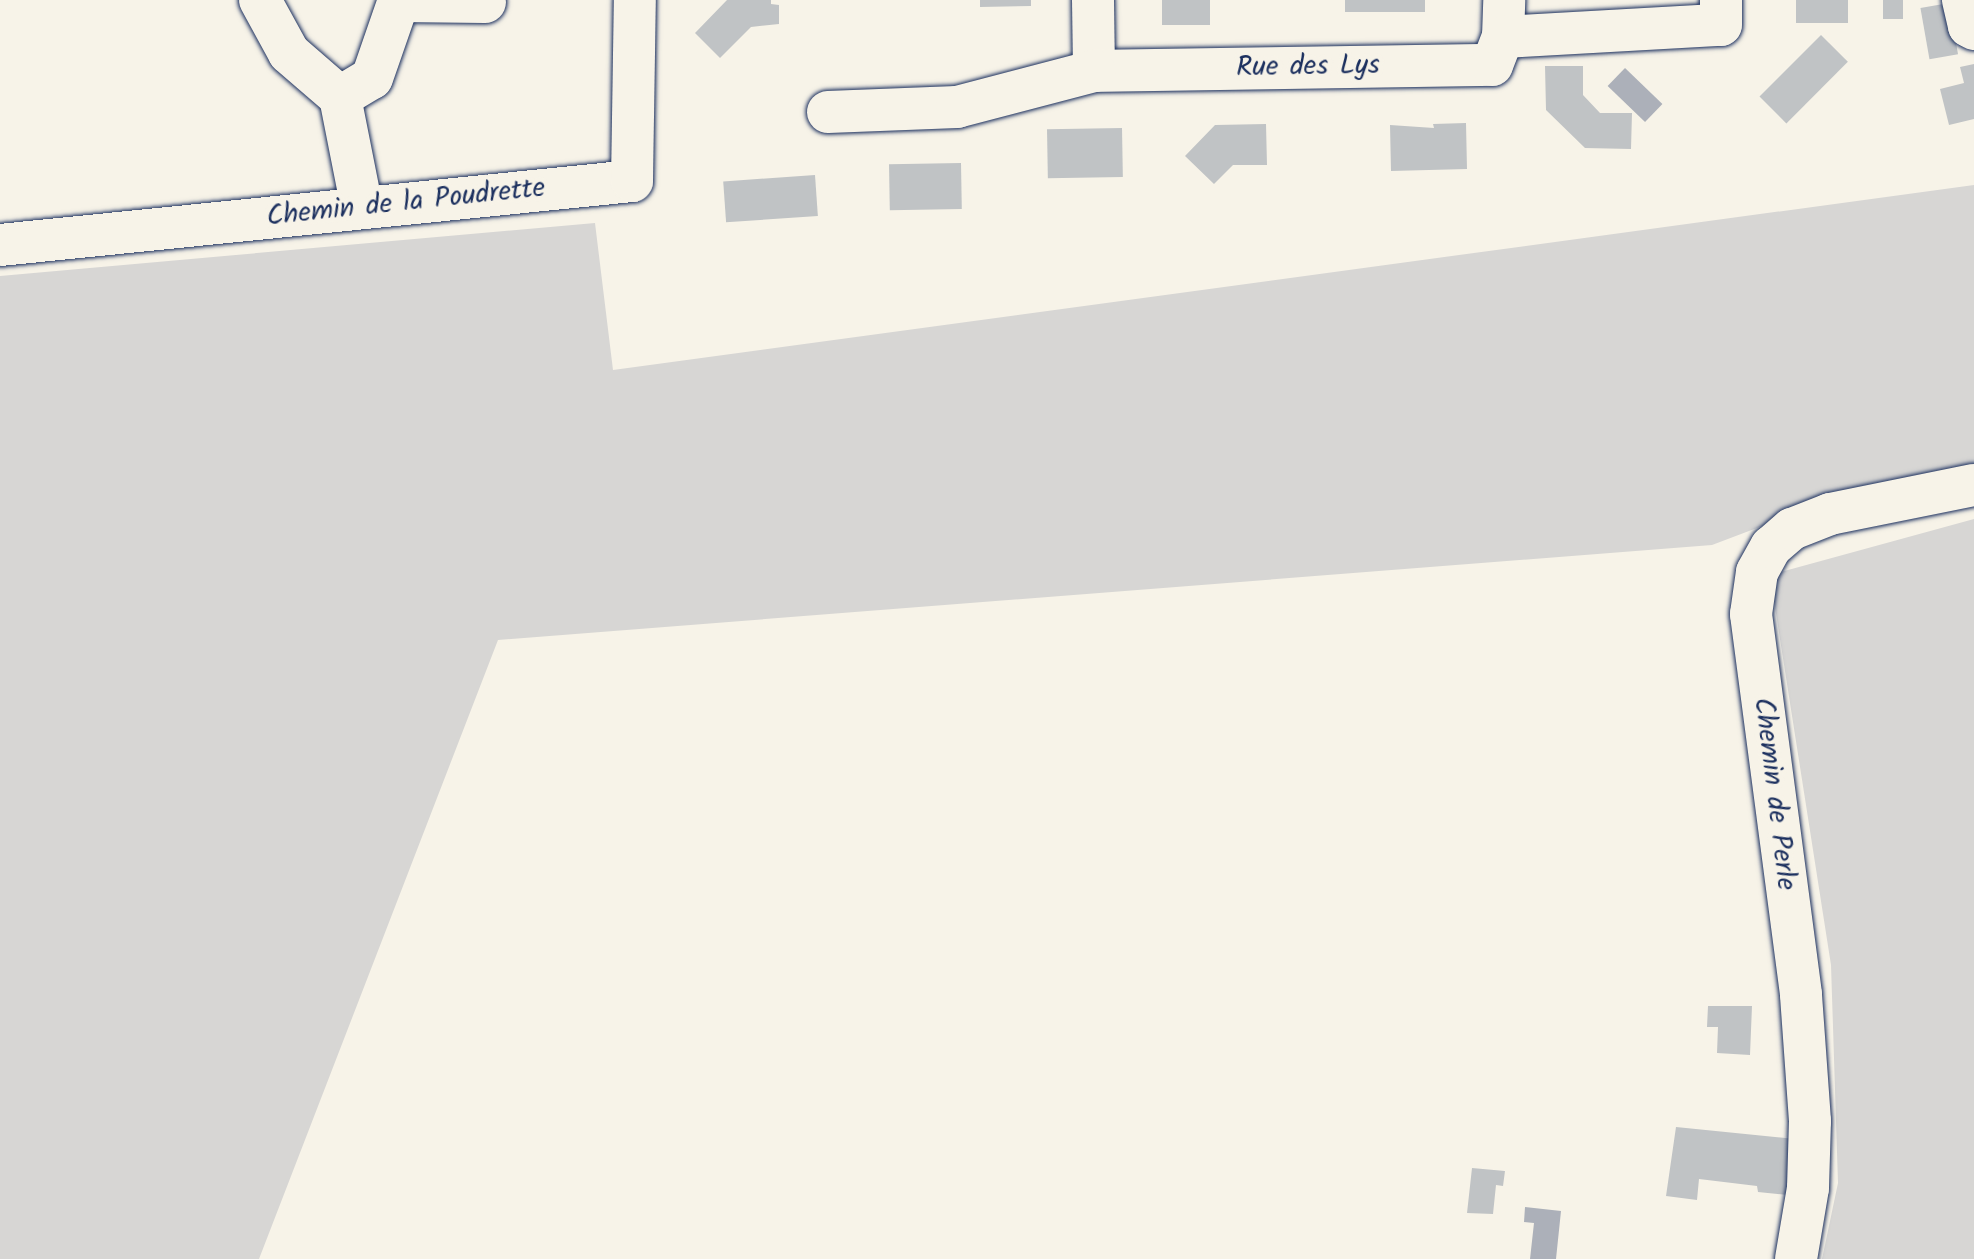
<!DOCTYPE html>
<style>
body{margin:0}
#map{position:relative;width:1974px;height:1259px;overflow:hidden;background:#f7f3e8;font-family:Kalam,sans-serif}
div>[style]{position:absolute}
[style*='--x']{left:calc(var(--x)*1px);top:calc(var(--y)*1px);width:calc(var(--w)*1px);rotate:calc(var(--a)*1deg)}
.green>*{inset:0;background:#d7d6d4}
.water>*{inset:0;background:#acb0b9;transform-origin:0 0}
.building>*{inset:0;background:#c0c3c5;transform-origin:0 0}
.roads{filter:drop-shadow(0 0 2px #1b2f5e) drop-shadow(0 0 2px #1b2f5e)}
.minor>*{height:42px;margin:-21px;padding:0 21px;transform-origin:21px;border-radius:21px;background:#f7f3e8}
span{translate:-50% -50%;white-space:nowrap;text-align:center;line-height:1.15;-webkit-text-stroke:9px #f7f3e8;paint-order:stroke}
.street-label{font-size:28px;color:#1b2f5e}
</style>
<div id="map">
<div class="green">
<div style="clip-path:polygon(1974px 185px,1974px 464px,1815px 506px,1712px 545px,498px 640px,259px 1259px,0 1259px,0 276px,595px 223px,613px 370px)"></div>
<div style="clip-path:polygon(1974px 519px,1974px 1259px,1822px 1259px,1838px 1183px,1831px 965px,1770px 575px)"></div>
</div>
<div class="water">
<div style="left:1625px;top:68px;width:52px;height:25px;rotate:44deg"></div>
<div style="clip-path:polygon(1525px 1207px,1561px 1211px,1556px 1259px,1530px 1259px,1534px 1223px,1524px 1222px)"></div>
</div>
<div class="building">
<div style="clip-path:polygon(727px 0,771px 0,771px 4px,779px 5px,779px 24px,751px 27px,720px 58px,695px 33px)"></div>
<div style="clip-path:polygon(980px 0,1031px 0,1031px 6px,980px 7px)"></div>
<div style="left:1162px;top:0;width:48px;height:25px"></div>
<div style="left:1345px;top:0;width:80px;height:12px"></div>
<div style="left:1796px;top:0;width:52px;height:23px"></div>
<div style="left:1883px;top:0;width:20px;height:19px"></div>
<div style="left:1949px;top:3px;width:52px;height:29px;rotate:80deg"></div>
<div style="left:1821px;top:35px;width:38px;height:87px;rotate:45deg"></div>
<div style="clip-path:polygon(1974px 64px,1974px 119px,1949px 125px,1940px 89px,1964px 83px,1960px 67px)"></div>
<div style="clip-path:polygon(1545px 66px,1583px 66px,1583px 95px,1600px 113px,1632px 113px,1631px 149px,1585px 148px,1546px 110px)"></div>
<div style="clip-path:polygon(1466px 123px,1467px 169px,1391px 171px,1390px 125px,1434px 128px,1433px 124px)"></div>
<div style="clip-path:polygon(1266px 124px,1267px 165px,1233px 165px,1214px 184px,1185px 156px,1215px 125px)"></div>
<div style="left:1122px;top:128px;width:49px;height:75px;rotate:89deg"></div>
<div style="left:961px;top:163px;width:46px;height:72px;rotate:89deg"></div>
<div style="left:815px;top:175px;width:41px;height:92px;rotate:86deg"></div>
<div style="clip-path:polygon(1708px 1006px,1752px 1006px,1750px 1055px,1717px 1053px,1718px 1027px,1707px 1027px)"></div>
<div style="clip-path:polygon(1676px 1127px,1795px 1139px,1788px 1195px,1758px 1192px,1757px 1186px,1699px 1179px,1697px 1200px,1666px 1196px)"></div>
<div style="clip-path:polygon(1472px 1168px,1505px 1171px,1503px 1186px,1496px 1185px,1493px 1214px,1467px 1213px)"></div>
</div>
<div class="roads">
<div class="minor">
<div style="--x:260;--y:0;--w:60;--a:61.3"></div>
<div style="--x:289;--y:53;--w:67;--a:40.8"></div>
<div style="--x:340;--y:97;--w:113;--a:78.8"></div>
<div style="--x:1093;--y:0;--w:71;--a:89.2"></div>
<div style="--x:1094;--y:71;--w:398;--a:-0.9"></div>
<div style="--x:1492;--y:65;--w:30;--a:-69"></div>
<div style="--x:1503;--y:37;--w:37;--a:-88"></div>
<div style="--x:1963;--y:0;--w:27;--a:77"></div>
<div style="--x:1969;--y:26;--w:6;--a:31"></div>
<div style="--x:399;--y:1;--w:86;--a:0.7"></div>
<div style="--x:1503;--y:37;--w:218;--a:-3.2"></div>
<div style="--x:1721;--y:25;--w:25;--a:-90"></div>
<div style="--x:340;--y:97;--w:37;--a:-31"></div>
<div style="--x:372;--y:78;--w:83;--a:-70.9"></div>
<div style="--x:828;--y:112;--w:129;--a:-2.2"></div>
<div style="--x:957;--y:107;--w:142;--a:-14.7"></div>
<div style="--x:0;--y:245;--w:635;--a:-5.78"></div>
<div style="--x:632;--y:181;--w:181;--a:-89.1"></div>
<div style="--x:1796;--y:1259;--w:72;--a:-80.4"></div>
<div style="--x:1808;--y:1188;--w:67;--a:-88.3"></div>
<div style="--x:1810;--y:1121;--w:127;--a:-94.1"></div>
<div style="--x:1801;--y:994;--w:383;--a:-97.5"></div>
<div style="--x:1751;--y:614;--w:42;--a:-81.9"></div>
<div style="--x:1757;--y:572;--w:29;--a:-61"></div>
<div style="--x:1771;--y:547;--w:28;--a:-41"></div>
<div style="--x:1792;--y:529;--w:41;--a:-21.5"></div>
<div style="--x:1830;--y:514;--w:147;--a:-11.4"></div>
</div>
</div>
<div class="street-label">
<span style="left:1308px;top:67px;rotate:-1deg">Rue des Lys</span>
<span style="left:406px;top:203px;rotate:-6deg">Chemin de la Poudrette</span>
<span style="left:1774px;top:794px;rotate:83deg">Chemin de Perle</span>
</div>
</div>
